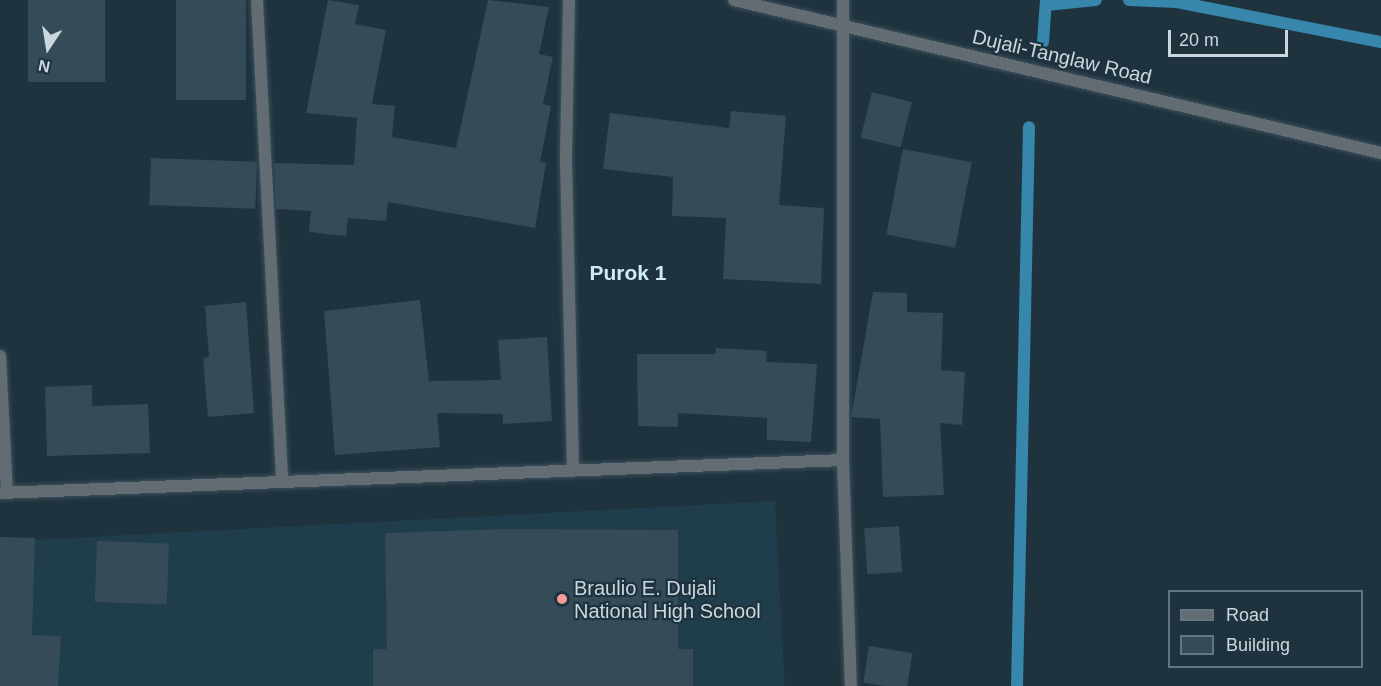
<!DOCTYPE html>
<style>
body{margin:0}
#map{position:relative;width:1381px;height:686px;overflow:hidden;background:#1e333e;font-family:Arial,sans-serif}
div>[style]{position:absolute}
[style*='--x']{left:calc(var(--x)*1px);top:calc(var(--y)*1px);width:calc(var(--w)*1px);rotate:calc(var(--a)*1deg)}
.built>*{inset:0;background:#203d4c;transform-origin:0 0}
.stream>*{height:12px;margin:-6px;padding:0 6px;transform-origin:6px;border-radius:6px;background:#3786ab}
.building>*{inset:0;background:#354b57;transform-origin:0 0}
.roads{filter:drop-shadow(0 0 2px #3d515b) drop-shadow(0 0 2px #3d515b)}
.minor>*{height:12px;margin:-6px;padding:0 6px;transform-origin:6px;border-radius:6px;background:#626c72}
.tertiary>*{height:12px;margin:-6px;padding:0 6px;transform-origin:6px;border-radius:6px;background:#626c72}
.dots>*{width:16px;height:16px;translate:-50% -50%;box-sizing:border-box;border:3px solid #1e333e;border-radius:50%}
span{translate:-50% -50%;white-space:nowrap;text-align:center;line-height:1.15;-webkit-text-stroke:4.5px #1e333e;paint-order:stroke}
.street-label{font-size:20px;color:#cad7de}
.poi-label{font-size:20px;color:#cad7de}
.left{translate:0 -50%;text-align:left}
.neighbourhood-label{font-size:21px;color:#cee9f7;font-weight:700}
.legend{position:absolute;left:1168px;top:590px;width:195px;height:78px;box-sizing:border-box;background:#1e333e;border:2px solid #63757e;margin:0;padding:8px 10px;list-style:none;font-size:18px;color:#cad7de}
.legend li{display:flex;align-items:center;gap:12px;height:30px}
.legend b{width:30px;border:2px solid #63757e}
.north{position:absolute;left:18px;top:18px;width:60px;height:60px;-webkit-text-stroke:4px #1e333e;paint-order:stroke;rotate:192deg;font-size:16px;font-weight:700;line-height:24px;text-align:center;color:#cad7de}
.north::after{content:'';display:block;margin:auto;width:21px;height:27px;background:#cad7de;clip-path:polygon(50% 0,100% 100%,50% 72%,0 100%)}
.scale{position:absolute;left:1168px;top:30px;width:120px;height:27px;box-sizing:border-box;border:3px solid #cad7de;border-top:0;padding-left:8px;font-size:18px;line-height:21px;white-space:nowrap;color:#cad7de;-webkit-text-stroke:4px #1e333e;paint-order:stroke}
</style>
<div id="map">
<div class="built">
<div style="left:775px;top:501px;width:185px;height:775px;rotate:87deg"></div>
</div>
<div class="stream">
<div style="--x:1129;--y:0;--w:48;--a:2.4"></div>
<div style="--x:1177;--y:2;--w:208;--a:11.1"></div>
<div style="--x:1046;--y:5;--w:50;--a:-5.7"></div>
<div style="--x:1043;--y:42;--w:42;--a:-85.9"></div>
<div style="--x:1017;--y:686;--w:559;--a:-88.77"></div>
</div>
<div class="building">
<div style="left:28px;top:0;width:77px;height:82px"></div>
<div style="left:176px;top:0;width:70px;height:100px"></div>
<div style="clip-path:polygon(328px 0,359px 5px,355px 24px,386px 30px,372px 104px,395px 106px,392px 137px,456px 148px,488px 0,549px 7px,539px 54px,553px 57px,543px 104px,551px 106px,540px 162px,546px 163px,535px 228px,388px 202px,386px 221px,348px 218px,346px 236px,309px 232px,311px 211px,276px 209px,274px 163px,354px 165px,357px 118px,306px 113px)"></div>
<div style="left:872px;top:92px;width:41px;height:47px;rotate:14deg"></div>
<div style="clip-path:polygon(731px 111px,786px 116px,779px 205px,824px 208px,821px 284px,723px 279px,726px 218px,672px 216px,673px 177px,603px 169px,610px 113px,729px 128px)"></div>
<div style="left:903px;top:149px;width:70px;height:87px;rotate:11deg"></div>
<div style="left:151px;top:158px;width:106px;height:47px;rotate:2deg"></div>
<div style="clip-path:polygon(873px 292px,907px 293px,907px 312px,943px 313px,941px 370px,965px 372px,962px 425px,940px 423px,944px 495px,883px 497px,880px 419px,851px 417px)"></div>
<div style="clip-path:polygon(420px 300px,429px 381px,501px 380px,498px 340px,547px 337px,552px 421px,503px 424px,503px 414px,437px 413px,440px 447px,335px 455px,324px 311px)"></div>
<div style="clip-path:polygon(246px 302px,254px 413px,208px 417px,203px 358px,209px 357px,205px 306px)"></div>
<div style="clip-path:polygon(716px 348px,767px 351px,766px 362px,817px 364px,811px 442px,767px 440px,767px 418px,678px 413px,678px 427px,638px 426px,637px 354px,715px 354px)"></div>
<div style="clip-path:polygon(92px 385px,92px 406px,148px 404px,150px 453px,47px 456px,45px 387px)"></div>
<div style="left:899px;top:526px;width:46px;height:35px;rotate:86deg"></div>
<div style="clip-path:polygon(506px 529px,678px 530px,678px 649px,693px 649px,693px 686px,373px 686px,373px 649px,387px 649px,385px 533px)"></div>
<div style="clip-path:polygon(0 537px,35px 538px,32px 635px,61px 636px,58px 686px,0 686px)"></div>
<div style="left:97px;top:541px;width:72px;height:61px;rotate:2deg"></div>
<div style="left:869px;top:646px;width:44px;height:37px;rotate:9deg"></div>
</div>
<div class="roads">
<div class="minor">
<div style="--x:257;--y:0;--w:480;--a:87"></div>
<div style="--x:569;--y:0;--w:161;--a:91.1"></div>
<div style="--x:566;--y:161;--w:309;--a:88.7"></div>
<div style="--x:843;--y:0;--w:460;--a:90"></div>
<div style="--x:843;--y:460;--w:226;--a:88"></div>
<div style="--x:0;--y:356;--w:136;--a:87.1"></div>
<div style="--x:0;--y:493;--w:844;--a:-2.24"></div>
</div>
<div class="tertiary">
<div style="--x:734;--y:0;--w:665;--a:13.3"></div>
</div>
</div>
<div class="dots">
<div style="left:562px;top:599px;background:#f59b99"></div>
</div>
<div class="street-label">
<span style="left:1062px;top:57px;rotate:13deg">Dujali-Tanglaw Road</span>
</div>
<div class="poi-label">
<span class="left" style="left:574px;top:600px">Braulio E. Dujali<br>National High School</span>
</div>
<div class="neighbourhood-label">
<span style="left:628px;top:273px">Purok 1</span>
</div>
<ul class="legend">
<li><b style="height:8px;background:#626c72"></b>Road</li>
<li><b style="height:16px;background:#354b57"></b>Building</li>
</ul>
<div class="north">N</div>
<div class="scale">20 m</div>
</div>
